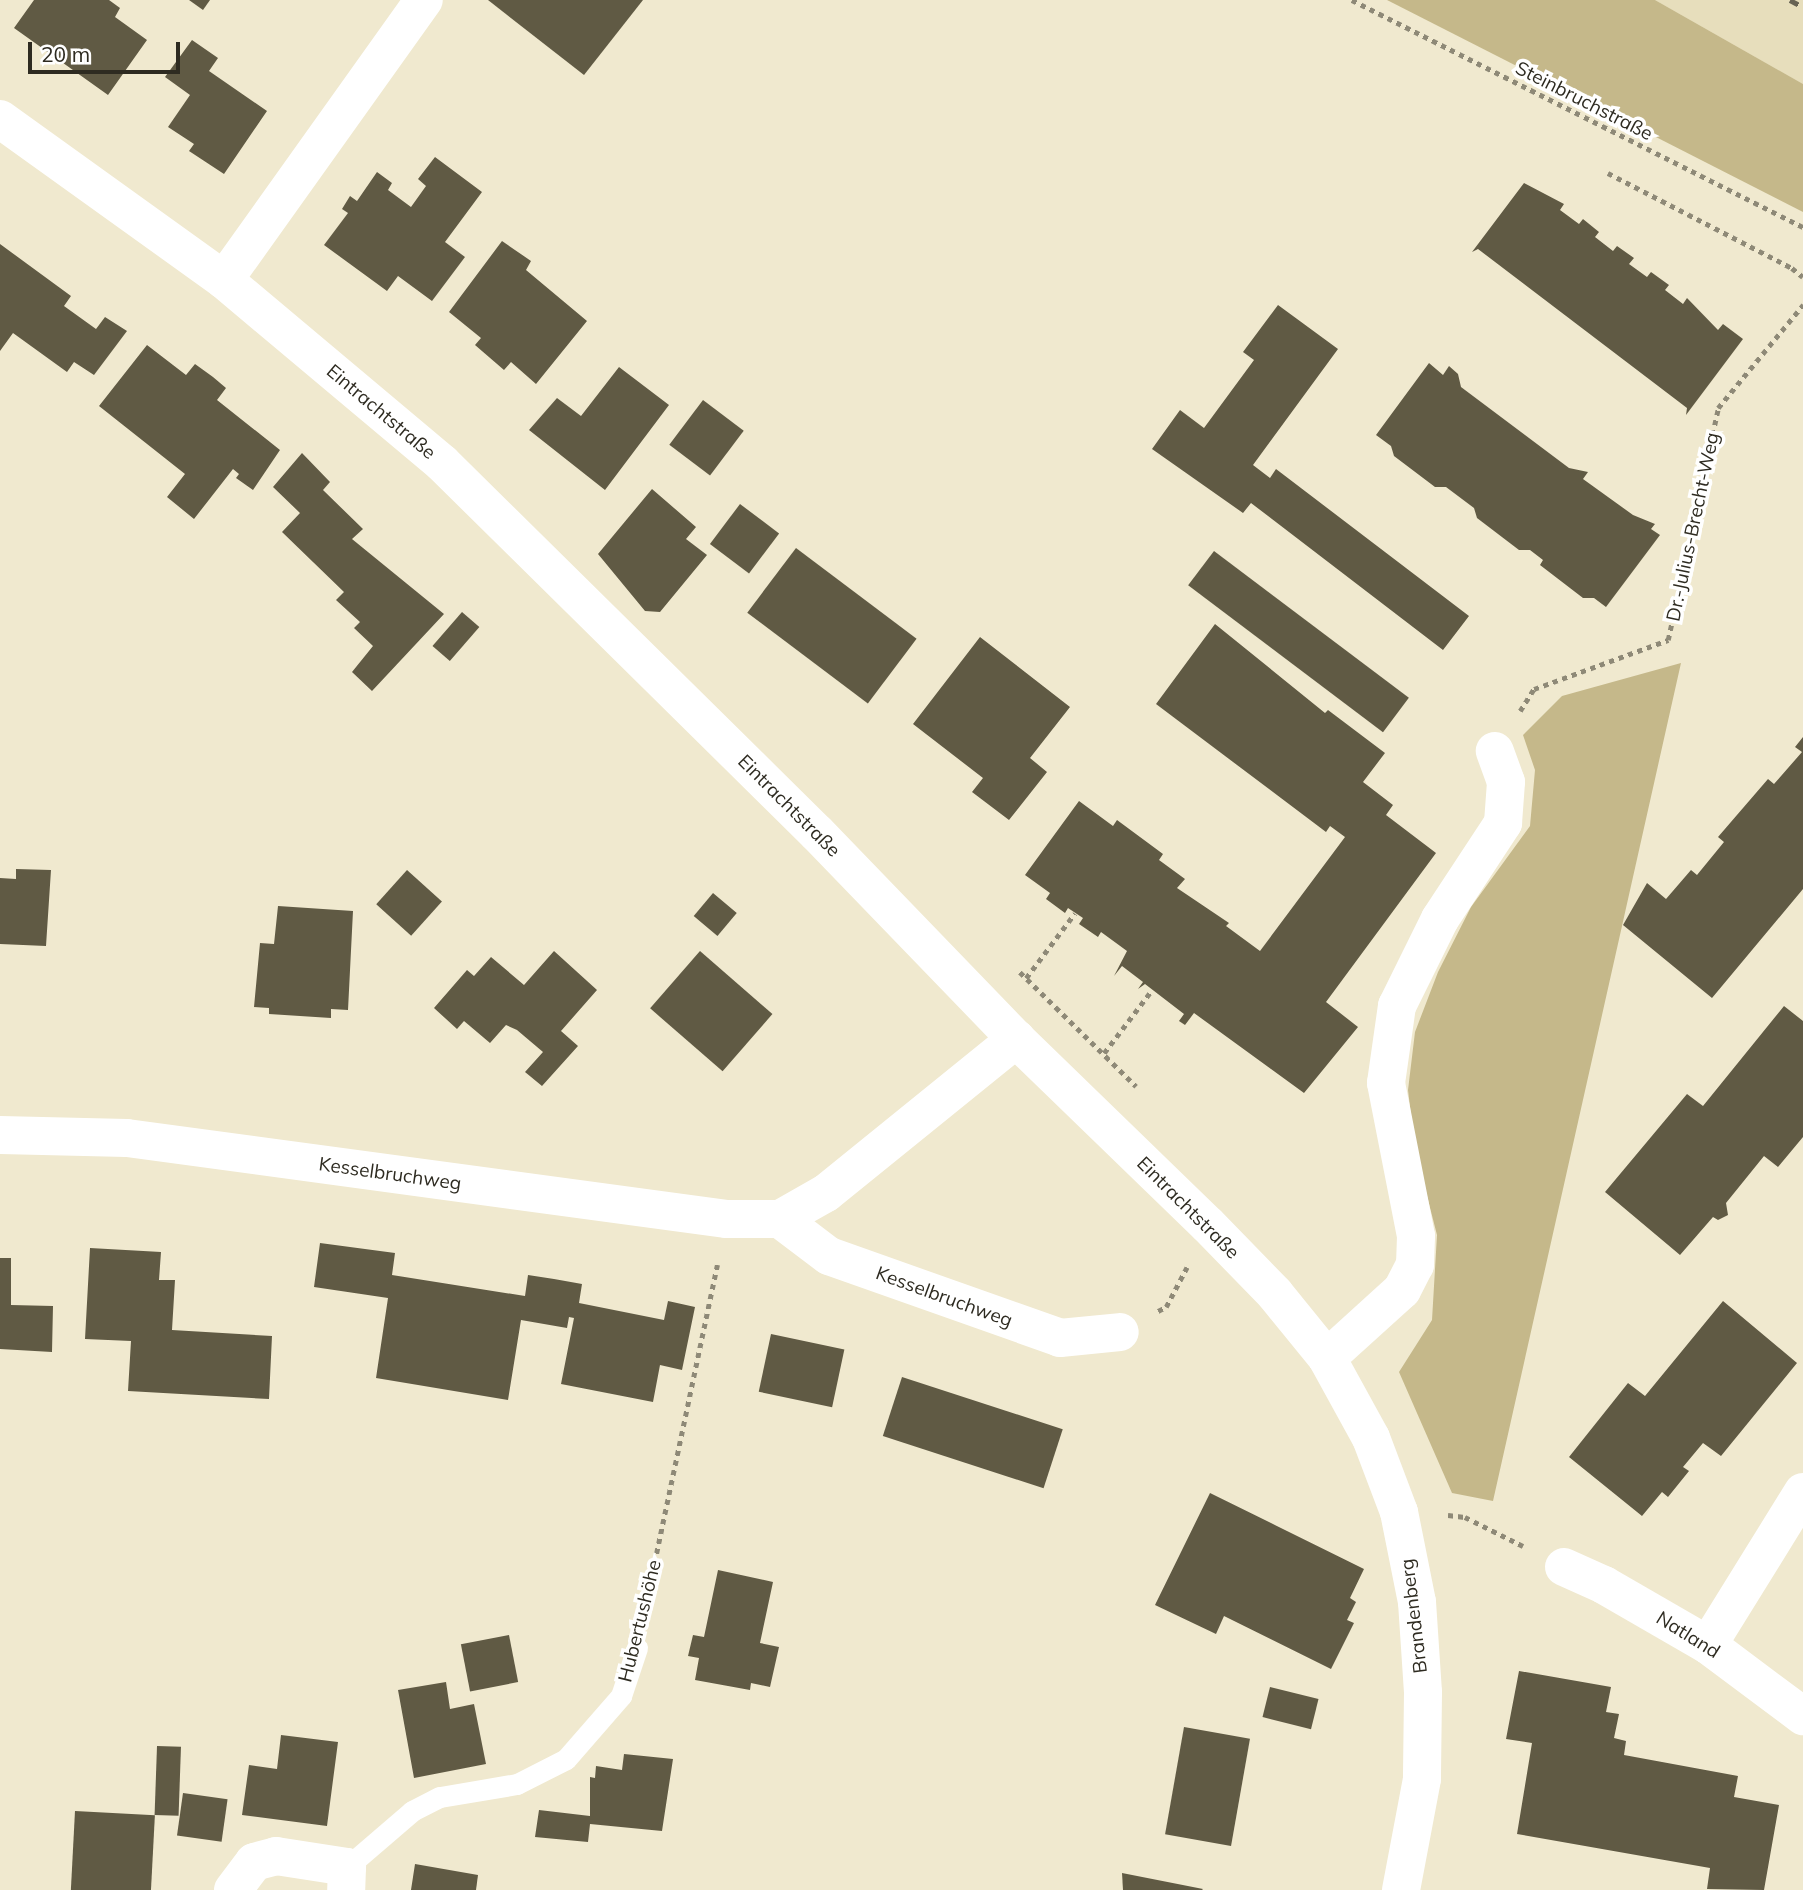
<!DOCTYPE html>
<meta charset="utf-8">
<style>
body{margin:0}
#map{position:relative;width:1803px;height:1890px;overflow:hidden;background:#f0e9cf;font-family:Mulish,sans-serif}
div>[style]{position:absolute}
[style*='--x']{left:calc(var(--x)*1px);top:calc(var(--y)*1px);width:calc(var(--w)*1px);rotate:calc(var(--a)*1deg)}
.built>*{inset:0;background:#e7debc}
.forest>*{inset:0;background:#c5b88a}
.building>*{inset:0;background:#605a44;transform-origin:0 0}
.path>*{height:4.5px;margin-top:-2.25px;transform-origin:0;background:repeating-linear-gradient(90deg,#8e8977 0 5px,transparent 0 10px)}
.lane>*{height:21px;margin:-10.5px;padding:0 10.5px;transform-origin:10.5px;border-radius:10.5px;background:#fff}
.street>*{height:38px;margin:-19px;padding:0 19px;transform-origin:19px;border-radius:19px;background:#fff}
.rail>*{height:5px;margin-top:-2.5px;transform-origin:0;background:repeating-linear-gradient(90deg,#676354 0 9px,transparent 0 18px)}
span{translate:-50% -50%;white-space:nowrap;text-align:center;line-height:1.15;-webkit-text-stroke:7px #fff;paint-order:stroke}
.street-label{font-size:19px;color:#2e2b21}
.scale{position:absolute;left:28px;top:42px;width:152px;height:32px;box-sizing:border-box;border:4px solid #2e2b21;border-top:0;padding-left:9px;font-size:21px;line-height:24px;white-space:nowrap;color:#2e2b21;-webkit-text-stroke:5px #fff;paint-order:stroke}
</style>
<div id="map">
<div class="built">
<div style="clip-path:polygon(1655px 0,1803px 0,1803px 84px)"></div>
</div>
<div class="forest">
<div style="clip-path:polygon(1387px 0,1655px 0,1803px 84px,1803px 212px)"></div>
<div style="clip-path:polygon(1681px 663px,1493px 1501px,1452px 1493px,1399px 1372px,1432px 1320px,1437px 1235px,1415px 1149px,1408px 1090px,1415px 1032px,1438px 972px,1471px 907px,1530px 826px,1535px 770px,1523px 735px,1562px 696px)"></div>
</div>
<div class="building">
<div style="clip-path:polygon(34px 0,109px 0,120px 8px,115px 17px,147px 40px,108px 95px,14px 28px)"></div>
<div style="clip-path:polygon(189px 0,210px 0,203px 10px)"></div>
<div style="clip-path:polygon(488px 0,643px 0,584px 75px)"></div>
<div style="clip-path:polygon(192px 40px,218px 58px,209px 71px,267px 111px,224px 174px,189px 151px,194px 144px,168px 127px,190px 95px,165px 77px)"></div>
<div style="clip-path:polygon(435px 157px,482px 192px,445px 242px,465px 257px,432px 301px,398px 276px,387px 291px,324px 245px,348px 213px,342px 209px,350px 196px,357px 201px,377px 172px,392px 183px,388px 190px,411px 207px,426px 186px,418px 179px)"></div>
<div style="clip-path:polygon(1524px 183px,1564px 204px,1560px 210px,1579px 224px,1583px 219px,1599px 232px,1595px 237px,1613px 251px,1617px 246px,1634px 258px,1629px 264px,1647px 277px,1651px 272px,1669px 285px,1665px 290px,1683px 304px,1687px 298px,1718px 330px,1723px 324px,1743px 339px,1686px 415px,1687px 408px,1478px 249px,1472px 252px)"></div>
<div style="clip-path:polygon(502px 241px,531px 261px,526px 270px,587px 321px,536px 384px,511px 362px,504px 370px,475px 345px,481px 338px,449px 312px)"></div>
<div style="clip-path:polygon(0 244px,71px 296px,64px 306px,96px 329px,105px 317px,127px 331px,94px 375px,74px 362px,67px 372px,13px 333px,0 351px)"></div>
<div style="clip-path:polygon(1278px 305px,1338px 349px,1253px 465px,1270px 478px,1276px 469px,1469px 616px,1443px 650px,1251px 503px,1243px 513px,1152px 449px,1180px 410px,1204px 428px,1254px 360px,1243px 352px)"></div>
<div style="clip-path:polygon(147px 345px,186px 375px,195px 364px,213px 377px,226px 388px,217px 400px,280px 450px,253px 490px,236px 478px,239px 474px,233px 469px,194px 519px,167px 497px,185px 474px,99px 406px)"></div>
<div style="clip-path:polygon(1429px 363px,1443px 375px,1449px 366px,1458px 374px,1461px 387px,1569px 468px,1588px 472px,1583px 479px,1633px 515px,1655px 524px,1651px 529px,1660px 535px,1606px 607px,1594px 598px,1583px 598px,1540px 565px,1543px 560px,1530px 550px,1519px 550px,1477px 518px,1474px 508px,1446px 487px,1435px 487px,1394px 456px,1391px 446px,1376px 435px)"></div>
<div style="clip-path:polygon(619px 367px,669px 405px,605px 490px,529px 430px,557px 398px,581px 416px)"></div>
<div style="left:703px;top:400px;width:51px;height:56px;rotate:37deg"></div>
<div style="clip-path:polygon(302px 453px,330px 482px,323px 490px,363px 529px,352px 539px,444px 614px,372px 691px,352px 672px,373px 646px,354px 628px,360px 622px,336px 600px,344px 592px,282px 532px,300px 513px,273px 487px)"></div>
<div style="clip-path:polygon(652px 489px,696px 527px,686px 539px,707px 555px,660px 612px,645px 611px,598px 554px)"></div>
<div style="left:740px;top:504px;width:49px;height:50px;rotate:37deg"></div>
<div style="left:796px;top:548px;width:151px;height:81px;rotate:37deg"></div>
<div style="left:1214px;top:551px;width:244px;height:43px;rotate:37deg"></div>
<div style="left:462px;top:612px;width:23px;height:45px;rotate:41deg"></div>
<div style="clip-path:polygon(1215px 624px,1325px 713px,1328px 710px,1385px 753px,1363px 782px,1393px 805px,1386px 815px,1436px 853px,1326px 1002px,1358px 1027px,1304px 1093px,1194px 1013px,1185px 1025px,1179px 1021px,1184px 1014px,1145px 984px,1138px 989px,1143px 982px,1122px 966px,1114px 976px,1127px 951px,1101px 932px,1098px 937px,1079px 924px,1083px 918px,1068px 908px,1065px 913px,1046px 899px,1050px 893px,1025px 875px,1079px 801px,1113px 826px,1117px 820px,1163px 854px,1159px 860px,1185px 879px,1177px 888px,1229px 923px,1226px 926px,1260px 951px,1345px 837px,1330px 826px,1326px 832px,1156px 704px)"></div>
<div style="clip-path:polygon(980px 637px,1070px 707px,1030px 758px,1047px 772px,1009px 820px,972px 792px,983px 778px,913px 724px)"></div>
<div style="clip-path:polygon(1803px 737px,1803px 889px,1712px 998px,1623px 925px,1647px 883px,1666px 899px,1691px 870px,1697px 875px,1724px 842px,1718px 837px,1768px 779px,1774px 784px,1802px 752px,1795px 747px)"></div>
<div style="clip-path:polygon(16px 869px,51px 870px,46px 946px,0 944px,0 878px,16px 879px)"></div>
<div style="left:407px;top:870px;width:47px;height:46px;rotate:42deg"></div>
<div style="left:713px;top:893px;width:31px;height:30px;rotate:40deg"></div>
<div style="clip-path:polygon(278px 906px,353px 911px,348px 1010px,331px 1009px,331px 1018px,269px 1014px,269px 1008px,254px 1007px,260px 943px,274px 944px)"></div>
<div style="clip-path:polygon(554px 951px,597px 990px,561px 1031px,578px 1046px,542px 1086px,525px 1072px,543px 1052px,517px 1030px,506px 1025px,490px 1043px,464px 1021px,457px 1029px,434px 1008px,467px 970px,474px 976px,491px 957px,524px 985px)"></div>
<div style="left:700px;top:951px;width:96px;height:76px;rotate:41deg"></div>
<div style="clip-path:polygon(1784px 1006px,1803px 1021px,1803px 1137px,1778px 1167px,1764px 1156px,1726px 1203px,1728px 1215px,1718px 1220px,1713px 1217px,1680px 1255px,1605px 1192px,1687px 1094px,1703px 1106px)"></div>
<div style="clip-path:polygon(320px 1243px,395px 1253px,392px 1275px,525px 1296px,528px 1275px,554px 1279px,582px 1284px,579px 1303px,664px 1320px,668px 1301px,695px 1307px,682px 1370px,660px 1365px,653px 1402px,561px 1384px,574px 1318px,569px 1317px,567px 1328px,521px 1320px,508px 1400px,376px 1378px,388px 1298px,314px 1287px)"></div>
<div style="clip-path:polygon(90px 1248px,161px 1252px,159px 1280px,175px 1280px,172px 1330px,272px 1336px,269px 1399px,128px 1391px,131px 1341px,85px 1339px)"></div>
<div style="clip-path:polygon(0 1258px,11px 1258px,11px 1305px,53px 1306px,52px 1352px,0 1349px)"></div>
<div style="clip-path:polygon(1723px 1301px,1797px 1363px,1721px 1456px,1703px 1443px,1683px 1467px,1689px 1471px,1668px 1497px,1662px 1492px,1642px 1516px,1569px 1457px,1628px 1383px,1645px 1396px)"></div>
<div style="left:771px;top:1334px;width:75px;height:59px;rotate:12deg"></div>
<div style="left:902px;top:1377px;width:169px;height:62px;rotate:18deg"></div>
<div style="clip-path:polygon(1210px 1493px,1364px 1569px,1350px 1598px,1356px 1602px,1347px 1620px,1354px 1623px,1331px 1669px,1224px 1616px,1216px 1634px,1155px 1605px)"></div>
<div style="clip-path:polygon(718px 1570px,773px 1582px,760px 1643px,779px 1647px,770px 1687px,751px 1683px,750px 1690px,695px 1680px,699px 1658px,688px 1656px,693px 1635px,704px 1637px)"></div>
<div style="left:509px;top:1635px;width:48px;height:49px;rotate:79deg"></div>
<div style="clip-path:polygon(1519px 1671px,1611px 1687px,1606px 1712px,1619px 1714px,1614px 1738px,1626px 1741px,1624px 1755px,1738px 1776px,1734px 1797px,1779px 1805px,1764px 1890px,1707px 1889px,1710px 1868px,1517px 1834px,1532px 1743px,1506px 1739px)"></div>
<div style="clip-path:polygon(446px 1682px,450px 1709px,474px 1704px,486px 1764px,414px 1778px,398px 1690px)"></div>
<div style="left:1270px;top:1687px;width:50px;height:31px;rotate:14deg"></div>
<div style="left:1184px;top:1727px;width:67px;height:109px;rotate:10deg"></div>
<div style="clip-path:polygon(281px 1735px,338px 1742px,327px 1826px,242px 1815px,249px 1765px,277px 1769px)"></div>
<div style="left:157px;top:1746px;width:24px;height:69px;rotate:2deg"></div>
<div style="clip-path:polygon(624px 1754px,673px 1759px,662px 1831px,590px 1824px,588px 1842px,535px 1837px,539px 1810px,590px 1816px,590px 1777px,595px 1778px,596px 1766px,622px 1770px)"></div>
<div style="left:183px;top:1793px;width:45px;height:43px;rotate:8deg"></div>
<div style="left:75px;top:1811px;width:80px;height:79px;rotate:3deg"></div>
<div style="clip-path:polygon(415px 1864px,478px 1875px,476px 1890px,411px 1890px)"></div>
<div style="clip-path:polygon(1122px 1873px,1203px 1889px,1202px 1890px,1123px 1890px)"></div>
</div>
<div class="path">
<div style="--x:1352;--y:0;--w:505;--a:26.72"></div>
<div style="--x:1608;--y:173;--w:207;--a:27.3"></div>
<div style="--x:1792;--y:268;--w:14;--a:39"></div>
<div style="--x:1520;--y:711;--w:26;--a:-58"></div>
<div style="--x:1534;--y:689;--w:143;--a:-20.1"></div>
<div style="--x:1668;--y:640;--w:237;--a:-77.8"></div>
<div style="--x:1718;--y:408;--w:134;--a:-50.5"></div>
<div style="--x:1020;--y:972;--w:163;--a:44.5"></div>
<div style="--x:1026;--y:978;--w:81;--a:-53"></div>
<div style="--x:1104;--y:1053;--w:79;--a:-52.7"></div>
<div style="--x:1158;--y:1311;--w:9;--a:-27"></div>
<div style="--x:1166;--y:1307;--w:45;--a:-62.3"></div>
<div style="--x:1448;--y:1515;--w:17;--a:7"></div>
<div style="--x:1465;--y:1517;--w:65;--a:26.6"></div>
<div style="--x:644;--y:1612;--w:355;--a:-78.1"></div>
</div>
<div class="lane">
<div style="--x:347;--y:1867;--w:86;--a:-40.7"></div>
<div style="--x:412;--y:1811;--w:31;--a:-27"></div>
<div style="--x:440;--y:1797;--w:78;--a:-9.6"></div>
<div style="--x:517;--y:1784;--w:55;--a:-27"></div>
<div style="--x:566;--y:1759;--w:84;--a:-48.9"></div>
<div style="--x:621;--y:1696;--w:51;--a:-71.6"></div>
</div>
<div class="street">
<div style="--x:0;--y:119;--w:276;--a:35.7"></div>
<div style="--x:224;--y:280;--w:285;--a:40"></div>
<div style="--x:442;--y:463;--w:527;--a:44.62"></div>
<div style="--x:817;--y:833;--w:286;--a:46"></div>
<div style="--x:1016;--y:1039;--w:267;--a:44.1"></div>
<div style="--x:1208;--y:1225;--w:96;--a:45.8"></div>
<div style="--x:1275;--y:1294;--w:82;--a:50.9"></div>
<div style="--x:1327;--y:1358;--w:91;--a:61.2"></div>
<div style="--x:1371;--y:1438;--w:79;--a:69.3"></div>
<div style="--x:1399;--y:1512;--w:92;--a:78.7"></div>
<div style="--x:1417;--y:1602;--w:90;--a:86.2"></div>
<div style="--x:1423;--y:1692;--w:87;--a:90.7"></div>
<div style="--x:1422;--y:1779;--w:113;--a:100.7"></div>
<div style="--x:224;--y:280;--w:344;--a:-54.5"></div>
<div style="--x:0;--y:1135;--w:127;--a:1.4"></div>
<div style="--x:127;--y:1138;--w:604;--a:7.7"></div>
<div style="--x:726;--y:1219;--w:54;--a:0"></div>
<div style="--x:780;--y:1219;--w:53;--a:-29.5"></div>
<div style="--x:826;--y:1193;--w:245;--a:-39"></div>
<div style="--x:780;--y:1219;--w:61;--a:37.1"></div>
<div style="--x:829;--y:1256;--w:245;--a:19.5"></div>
<div style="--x:1060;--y:1338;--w:60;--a:-5.7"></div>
<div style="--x:1327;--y:1358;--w:101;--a:-42.2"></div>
<div style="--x:1402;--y:1290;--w:28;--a:-63"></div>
<div style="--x:1415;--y:1265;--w:29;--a:-88"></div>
<div style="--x:1416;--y:1236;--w:156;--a:-101.1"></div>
<div style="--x:1386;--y:1083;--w:78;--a:-81.9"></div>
<div style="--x:1397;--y:1006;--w:97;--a:-63.7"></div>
<div style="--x:1440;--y:919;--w:115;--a:-56.7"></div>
<div style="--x:1503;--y:823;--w:41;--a:-85.8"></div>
<div style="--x:1506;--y:782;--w:33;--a:-110"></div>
<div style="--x:1564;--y:1567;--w:44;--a:24.2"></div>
<div style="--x:1604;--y:1585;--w:120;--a:30"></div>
<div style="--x:1708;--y:1645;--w:119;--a:36.8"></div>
<div style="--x:1708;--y:1645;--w:180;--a:-58.2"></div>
<div style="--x:233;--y:1890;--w:35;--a:-53"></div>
<div style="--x:254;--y:1862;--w:23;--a:-15"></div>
<div style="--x:276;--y:1856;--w:72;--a:8.8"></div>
<div style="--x:347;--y:1867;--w:23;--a:92"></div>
</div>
<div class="rail">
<div style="--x:1790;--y:0;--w:15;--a:28"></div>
</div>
<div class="street-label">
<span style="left:1584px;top:101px;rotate:27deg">Steinbruchstraße</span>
<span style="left:381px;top:412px;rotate:40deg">Eintrachtstraße</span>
<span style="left:1693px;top:527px;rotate:-78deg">Dr.-Julius-Brecht-Weg</span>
<span style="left:789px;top:806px;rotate:45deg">Eintrachtstraße</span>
<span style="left:390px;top:1174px;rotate:8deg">Kesselbruchweg</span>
<span style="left:1188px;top:1208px;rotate:45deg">Eintrachtstraße</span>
<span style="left:944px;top:1297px;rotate:20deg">Kesselbruchweg</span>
<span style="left:1414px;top:1616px;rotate:-97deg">Brandenberg</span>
<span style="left:640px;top:1621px;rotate:-76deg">Hubertushöhe</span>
<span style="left:1688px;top:1635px;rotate:32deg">Natland</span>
</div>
<div class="scale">20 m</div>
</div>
